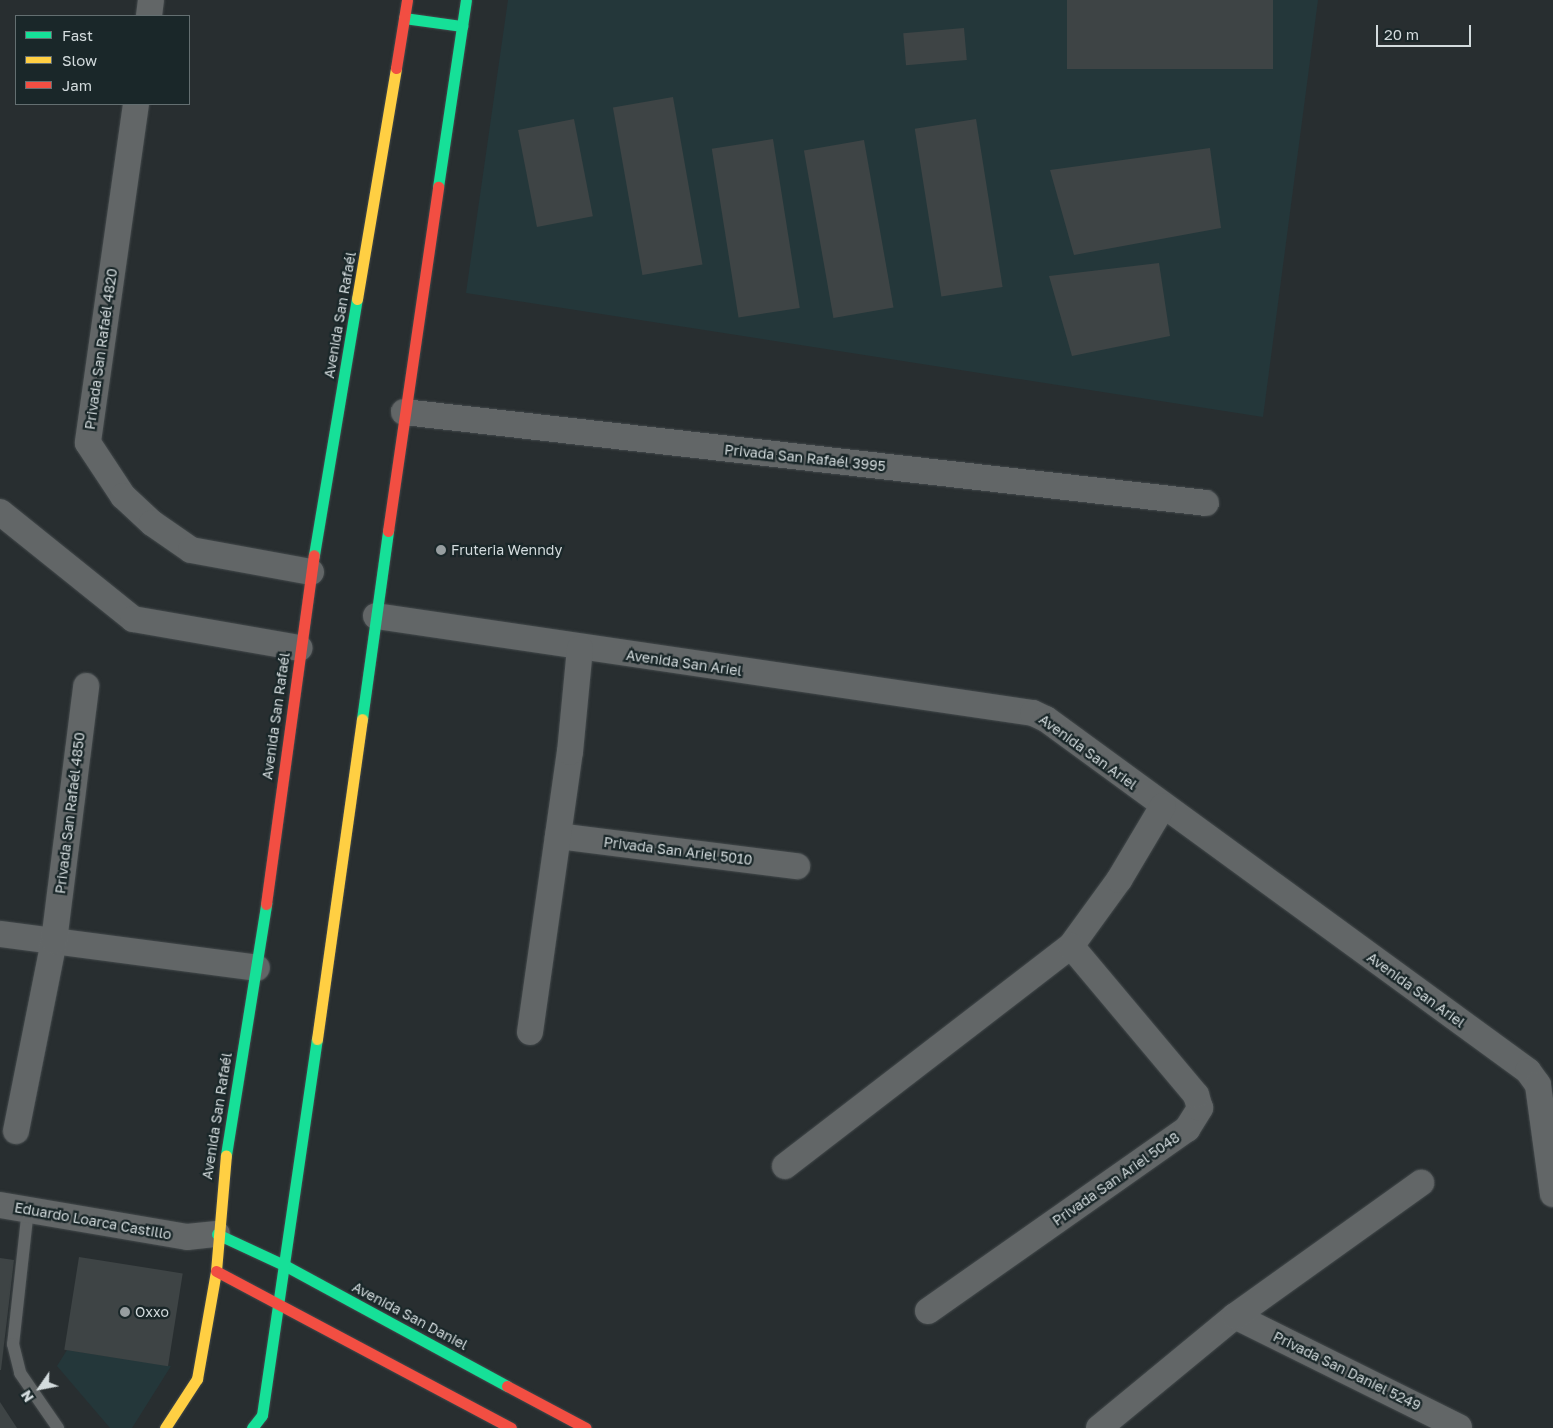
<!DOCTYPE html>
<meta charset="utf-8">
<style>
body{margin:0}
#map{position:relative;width:1553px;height:1428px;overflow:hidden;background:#282e30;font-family:"Golos Text",sans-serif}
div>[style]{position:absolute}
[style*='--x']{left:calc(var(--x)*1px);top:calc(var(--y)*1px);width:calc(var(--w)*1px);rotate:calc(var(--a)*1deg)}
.built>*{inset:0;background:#24373a}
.building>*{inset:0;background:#3e4445;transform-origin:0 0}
.roads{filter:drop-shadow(0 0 1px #43494b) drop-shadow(0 0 1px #43494b)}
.lane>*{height:12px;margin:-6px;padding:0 6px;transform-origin:6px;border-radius:6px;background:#626667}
.street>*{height:26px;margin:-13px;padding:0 13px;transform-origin:13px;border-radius:13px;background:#626667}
.fast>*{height:11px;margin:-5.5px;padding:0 5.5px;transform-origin:5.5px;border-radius:5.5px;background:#16e098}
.slow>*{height:11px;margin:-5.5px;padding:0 5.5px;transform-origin:5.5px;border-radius:5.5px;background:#ffcf43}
.jam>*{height:11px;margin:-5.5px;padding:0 5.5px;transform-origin:5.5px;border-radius:5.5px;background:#f24e42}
.dots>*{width:14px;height:14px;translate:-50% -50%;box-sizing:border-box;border:2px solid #1a2729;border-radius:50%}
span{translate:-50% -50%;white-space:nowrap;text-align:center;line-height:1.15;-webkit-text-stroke:4.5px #1a2729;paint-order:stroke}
.street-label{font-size:14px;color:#d3dbdd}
.poi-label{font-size:14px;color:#d3dbdd}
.left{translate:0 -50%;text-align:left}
.legend{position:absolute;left:15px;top:15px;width:175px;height:90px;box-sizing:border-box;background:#1a2729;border:1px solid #646f71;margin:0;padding:6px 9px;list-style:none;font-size:15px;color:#d3dbdd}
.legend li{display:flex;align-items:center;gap:10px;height:25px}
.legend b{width:25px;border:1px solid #646f71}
.north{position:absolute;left:15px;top:1363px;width:50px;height:50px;-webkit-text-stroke:4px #1a2729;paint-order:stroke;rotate:237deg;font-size:14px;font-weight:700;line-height:20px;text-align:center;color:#d3dbdd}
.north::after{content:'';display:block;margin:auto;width:18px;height:22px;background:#d3dbdd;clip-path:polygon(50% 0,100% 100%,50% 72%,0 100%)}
.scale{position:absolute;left:1376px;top:25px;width:95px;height:22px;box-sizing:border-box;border:2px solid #d3dbdd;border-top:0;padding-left:6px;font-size:15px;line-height:18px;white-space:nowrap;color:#d3dbdd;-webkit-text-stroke:4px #1a2729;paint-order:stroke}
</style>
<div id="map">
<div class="built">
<div style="clip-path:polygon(508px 0,1318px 0,1263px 417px,466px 293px)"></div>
<div style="clip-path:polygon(67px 1350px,171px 1366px,132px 1428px,110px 1428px,57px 1366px)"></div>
</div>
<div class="building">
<div style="left:1067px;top:0;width:206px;height:69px"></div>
<div style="left:964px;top:28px;width:32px;height:61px;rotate:85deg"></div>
<div style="left:673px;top:97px;width:170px;height:61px;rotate:80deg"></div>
<div style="left:574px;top:119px;width:99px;height:57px;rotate:79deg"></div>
<div style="left:976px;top:119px;width:170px;height:62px;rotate:81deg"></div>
<div style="left:773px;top:139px;width:171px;height:62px;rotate:81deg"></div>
<div style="left:864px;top:140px;width:170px;height:61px;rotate:80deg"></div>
<div style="clip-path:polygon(1210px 148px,1221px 228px,1074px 255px,1050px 170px)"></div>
<div style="clip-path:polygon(1159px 263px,1170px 336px,1072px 356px,1049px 276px)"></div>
<div style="left:79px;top:1257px;width:105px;height:94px;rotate:9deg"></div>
<div style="clip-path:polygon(0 1258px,14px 1260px,1px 1370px,0 1370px)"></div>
<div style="clip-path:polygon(0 1402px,17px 1428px,0 1428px)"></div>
</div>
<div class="roads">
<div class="lane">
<div style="--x:28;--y:1209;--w:136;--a:96.3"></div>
<div style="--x:13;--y:1344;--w:30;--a:76"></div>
<div style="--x:20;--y:1373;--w:67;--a:55.4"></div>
</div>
<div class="street">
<div style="--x:149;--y:16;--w:16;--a:-83"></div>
<div style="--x:136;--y:104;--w:342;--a:98.1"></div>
<div style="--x:88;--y:443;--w:64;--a:56.6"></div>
<div style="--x:123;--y:496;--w:40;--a:43"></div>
<div style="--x:152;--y:523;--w:47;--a:34.7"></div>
<div style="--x:191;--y:550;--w:122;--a:10.4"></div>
<div style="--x:404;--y:412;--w:807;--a:6.47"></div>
<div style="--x:0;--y:512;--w:171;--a:38.8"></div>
<div style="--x:133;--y:619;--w:169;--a:9.9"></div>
<div style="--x:376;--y:616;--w:664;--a:8.4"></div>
<div style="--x:1033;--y:713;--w:14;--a:25"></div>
<div style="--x:1046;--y:719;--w:597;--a:36.14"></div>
<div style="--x:1528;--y:1071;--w:17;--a:54"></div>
<div style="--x:1538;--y:1085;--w:110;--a:82.2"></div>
<div style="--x:558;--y:836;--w:241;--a:7.2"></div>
<div style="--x:0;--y:934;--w:259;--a:7.5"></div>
<div style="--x:530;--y:1032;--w:283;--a:-81.9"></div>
<div style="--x:570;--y:752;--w:104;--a:-84.5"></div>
<div style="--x:16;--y:1131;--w:194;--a:-78.7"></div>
<div style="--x:54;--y:941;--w:257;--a:-82.8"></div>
<div style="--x:785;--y:1166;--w:361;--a:-37.6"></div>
<div style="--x:1071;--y:946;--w:82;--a:-54"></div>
<div style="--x:1119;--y:880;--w:86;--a:-59.3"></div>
<div style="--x:0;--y:1205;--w:190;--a:9.7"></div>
<div style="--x:187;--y:1237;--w:30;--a:-6"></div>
<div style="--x:928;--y:1311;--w:317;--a:-35.1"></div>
<div style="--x:1187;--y:1129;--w:25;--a:-58"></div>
<div style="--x:1200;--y:1108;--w:14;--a:-107"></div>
<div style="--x:1196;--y:1095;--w:194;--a:-130"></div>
<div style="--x:1235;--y:1316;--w:250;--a:26.4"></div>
<div style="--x:1099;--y:1428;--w:176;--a:-39.5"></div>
<div style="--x:1235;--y:1316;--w:229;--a:-35.6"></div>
</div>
<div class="fast">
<div style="--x:404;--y:18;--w:59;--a:7.9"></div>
<div style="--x:438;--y:187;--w:189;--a:-81.5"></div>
<div style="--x:314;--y:555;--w:260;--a:-80.5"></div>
<div style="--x:362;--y:719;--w:190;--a:-82.1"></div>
<div style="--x:226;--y:1155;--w:254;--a:-80.9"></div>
<div style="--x:217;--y:1234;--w:76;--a:24.9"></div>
<div style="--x:286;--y:1266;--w:251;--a:28.5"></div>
<div style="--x:252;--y:1428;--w:16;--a:-52"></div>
<div style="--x:262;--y:1415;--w:380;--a:-81.7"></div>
</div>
<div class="slow">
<div style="--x:357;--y:299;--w:234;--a:-80.4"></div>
<div style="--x:317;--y:1039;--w:323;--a:-82"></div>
<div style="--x:165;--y:1428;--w:59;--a:-56.9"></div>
<div style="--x:197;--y:1379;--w:110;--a:-80"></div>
<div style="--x:216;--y:1271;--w:116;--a:-85.1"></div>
</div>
<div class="jam">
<div style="--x:396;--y:68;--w:69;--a:-80.8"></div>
<div style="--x:388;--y:531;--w:348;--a:-81.7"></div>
<div style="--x:266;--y:904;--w:352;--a:-82.2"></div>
<div style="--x:216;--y:1271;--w:334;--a:28"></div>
<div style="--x:507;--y:1386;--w:89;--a:28"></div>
</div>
</div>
<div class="dots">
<div style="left:441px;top:550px;background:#979ea0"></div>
<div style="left:125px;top:1312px;background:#979ea0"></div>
</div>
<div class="street-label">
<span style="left:340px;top:315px;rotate:-80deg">Avenida San Rafaél</span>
<span style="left:101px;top:349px;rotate:-82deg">Privada San Rafaél 4820</span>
<span style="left:805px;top:458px;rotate:6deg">Privada San Rafaél 3995</span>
<span style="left:684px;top:663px;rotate:8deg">Avenida San Ariel</span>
<span style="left:276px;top:716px;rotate:-82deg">Avenida San Rafaél</span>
<span style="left:1088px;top:752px;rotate:36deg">Avenida San Ariel</span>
<span style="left:70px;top:813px;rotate:-83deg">Privada San Rafaél 4850</span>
<span style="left:678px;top:851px;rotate:7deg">Privada San Ariel 5010</span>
<span style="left:1416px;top:990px;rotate:36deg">Avenida San Ariel</span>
<span style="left:217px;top:1116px;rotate:-81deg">Avenida San Rafaél</span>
<span style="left:1116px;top:1179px;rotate:-35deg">Privada San Ariel 5048</span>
<span style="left:93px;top:1221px;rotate:10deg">Eduardo Loarca Castillo</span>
<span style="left:410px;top:1316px;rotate:28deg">Avenida San Daniel</span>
<span style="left:1347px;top:1371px;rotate:26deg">Privada San Daniel 5249</span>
</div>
<div class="poi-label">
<span class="left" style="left:451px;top:550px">Fruteria Wenndy</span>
<span class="left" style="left:135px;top:1312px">Oxxo</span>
</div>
<ul class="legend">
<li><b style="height:6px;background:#16e098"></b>Fast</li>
<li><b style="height:6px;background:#ffcf43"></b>Slow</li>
<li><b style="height:6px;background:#f24e42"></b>Jam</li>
</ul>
<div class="north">N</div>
<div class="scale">20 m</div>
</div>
